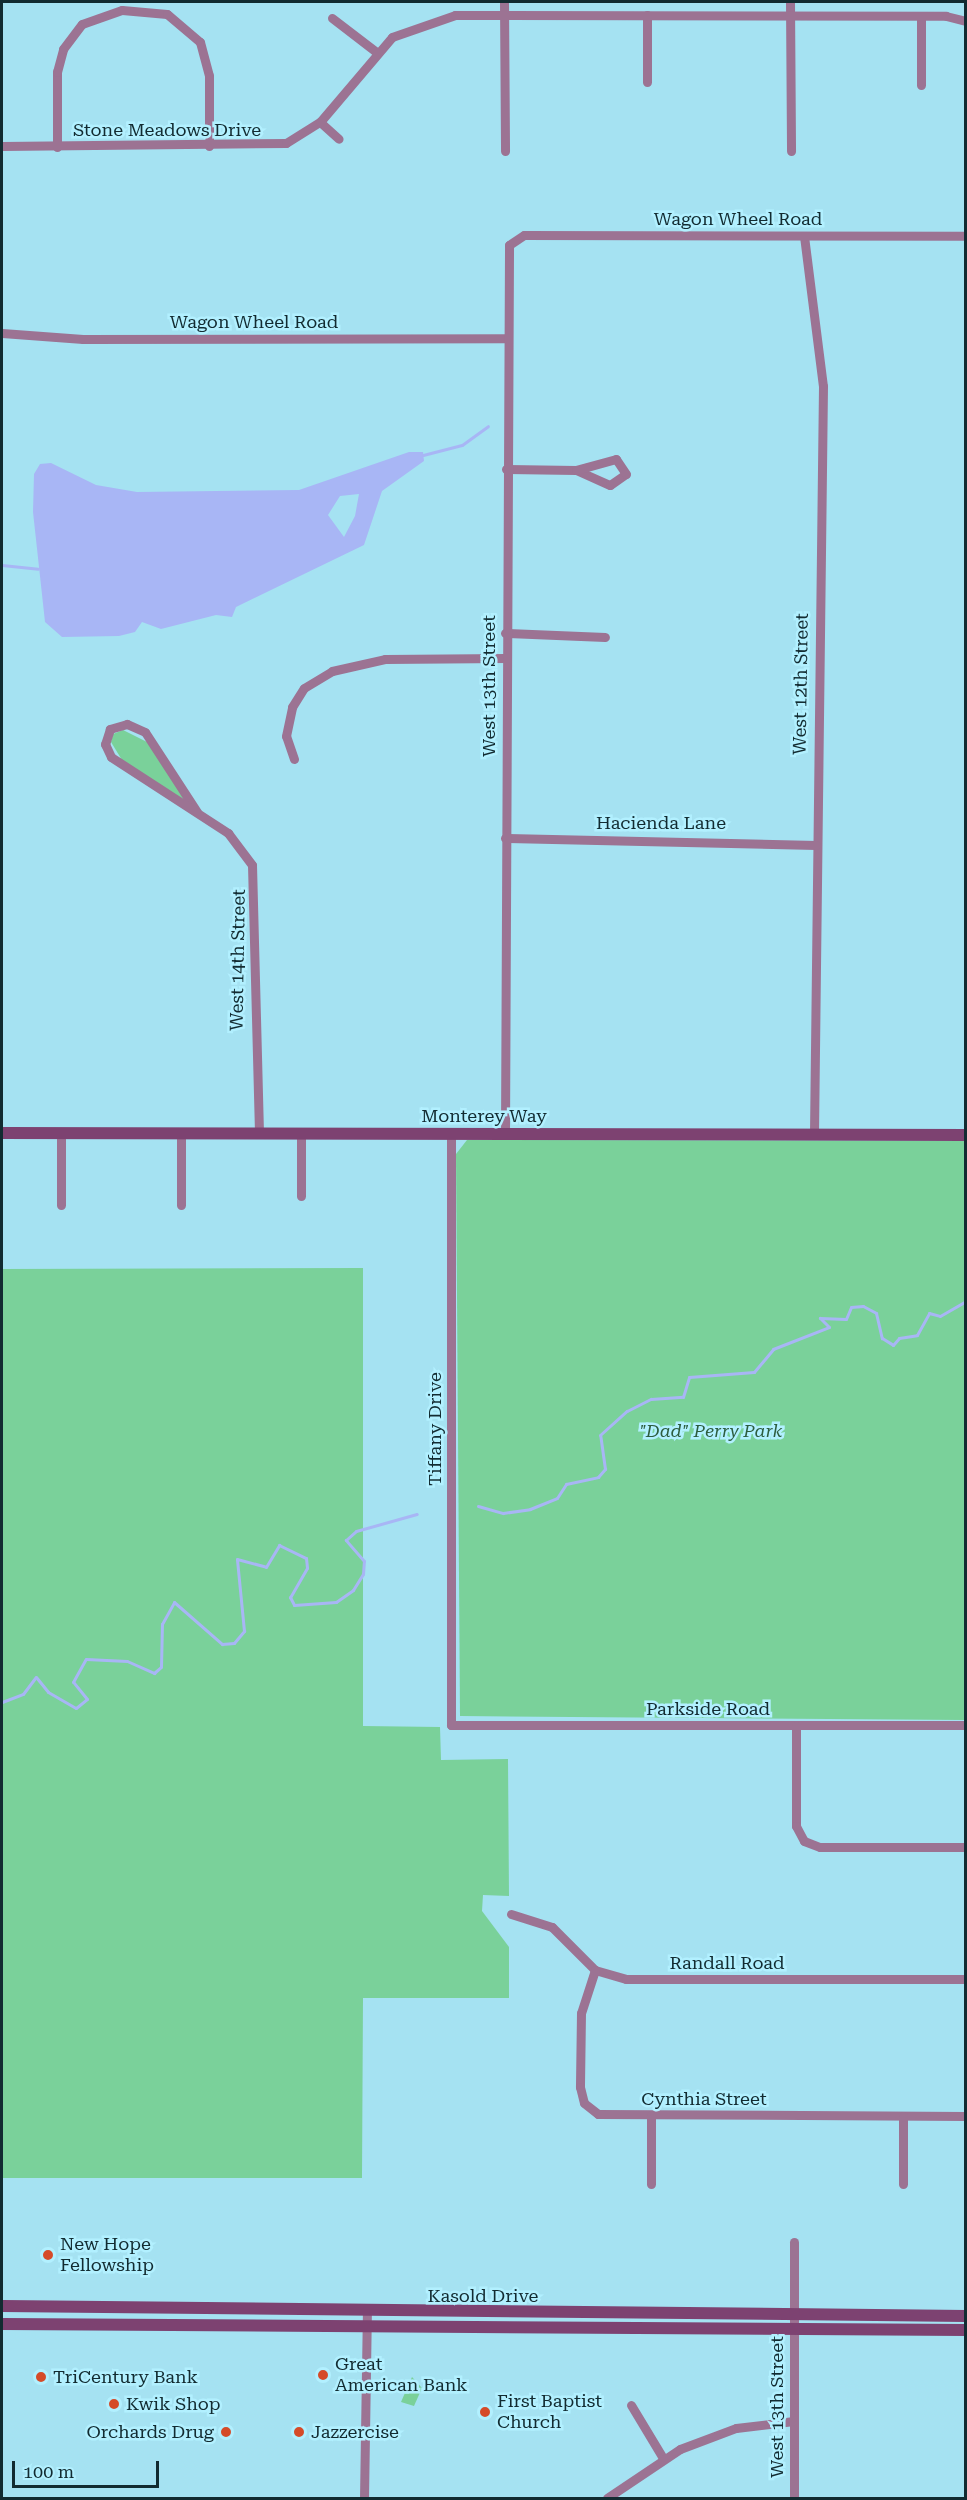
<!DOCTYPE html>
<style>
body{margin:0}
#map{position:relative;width:967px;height:2500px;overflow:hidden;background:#a5e2f2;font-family:"Roboto Serif",serif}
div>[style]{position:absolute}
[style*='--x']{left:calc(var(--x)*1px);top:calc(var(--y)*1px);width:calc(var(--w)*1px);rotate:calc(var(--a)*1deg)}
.green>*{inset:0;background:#7ad19a}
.water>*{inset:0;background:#a8b6f5}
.stream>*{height:3px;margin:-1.5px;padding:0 1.5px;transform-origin:1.5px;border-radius:1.5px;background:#a8b6f5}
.street>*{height:9px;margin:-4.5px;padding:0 4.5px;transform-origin:4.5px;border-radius:4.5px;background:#9c7393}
.secondary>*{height:12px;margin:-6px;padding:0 6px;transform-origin:6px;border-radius:6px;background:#7d4271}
.dots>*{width:16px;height:16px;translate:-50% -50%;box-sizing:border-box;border:3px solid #b2f0ff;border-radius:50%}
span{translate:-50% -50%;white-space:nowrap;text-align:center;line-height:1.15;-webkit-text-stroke:5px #b2f0ff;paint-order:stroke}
.street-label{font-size:18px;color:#122b31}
.park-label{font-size:18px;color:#2d5d3f;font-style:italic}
.poi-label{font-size:18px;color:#122b31}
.left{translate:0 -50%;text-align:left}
.right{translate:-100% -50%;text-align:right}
.frame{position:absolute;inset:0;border:3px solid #122b31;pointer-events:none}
.scale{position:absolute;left:12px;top:2461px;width:147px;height:27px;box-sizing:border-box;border:3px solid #122b31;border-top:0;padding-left:8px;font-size:18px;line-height:21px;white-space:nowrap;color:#122b31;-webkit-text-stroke:4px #b2f0ff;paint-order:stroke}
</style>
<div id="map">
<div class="green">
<div style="clip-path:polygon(123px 730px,147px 742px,188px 803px,125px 765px,111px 742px,113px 734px)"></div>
<div style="clip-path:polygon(467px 1140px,965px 1141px,965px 1720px,460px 1716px,456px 1154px)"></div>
<div style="clip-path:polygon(363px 1268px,363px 1726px,440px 1727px,441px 1760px,508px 1759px,509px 1896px,483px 1895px,482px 1911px,509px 1947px,509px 1998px,363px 1998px,362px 2178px,2px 2178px,2px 1269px)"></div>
<div style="clip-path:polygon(412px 2377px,422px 2388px,414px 2406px,401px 2402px)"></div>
</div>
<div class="water">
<div style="clip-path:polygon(evenodd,409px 452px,423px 452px,424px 461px,382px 491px,364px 545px,236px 607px,232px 617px,216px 615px,161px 629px,142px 622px,135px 632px,119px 636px,62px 637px,45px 622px,33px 512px,34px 474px,40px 464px,51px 463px,96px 485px,137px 492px,299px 490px,409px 452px,359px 494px,355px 516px,344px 537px,328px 515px,340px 496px,359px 494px)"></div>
</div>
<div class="stream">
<div style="--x:423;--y:455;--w:40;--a:-14.4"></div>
<div style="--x:462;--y:445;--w:32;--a:-36"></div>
<div style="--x:2;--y:565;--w:36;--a:6"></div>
<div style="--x:478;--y:1506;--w:26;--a:16"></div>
<div style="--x:503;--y:1513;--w:27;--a:-8"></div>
<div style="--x:530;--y:1509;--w:29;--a:-22"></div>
<div style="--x:557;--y:1498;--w:17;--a:-57"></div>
<div style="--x:566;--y:1484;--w:33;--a:-12"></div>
<div style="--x:598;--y:1477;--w:11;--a:-49"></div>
<div style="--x:605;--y:1469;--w:34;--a:-98"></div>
<div style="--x:600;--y:1435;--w:36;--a:-42"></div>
<div style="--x:627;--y:1411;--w:27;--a:-27"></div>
<div style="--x:651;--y:1399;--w:32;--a:-4"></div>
<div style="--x:683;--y:1397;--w:21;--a:-73"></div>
<div style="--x:689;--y:1377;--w:65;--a:-4.4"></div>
<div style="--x:754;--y:1372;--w:30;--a:-50"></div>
<div style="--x:773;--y:1349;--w:60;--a:-21.4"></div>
<div style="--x:829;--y:1327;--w:13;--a:-135"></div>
<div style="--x:820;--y:1318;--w:26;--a:2"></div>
<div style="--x:846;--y:1319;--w:13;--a:-67"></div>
<div style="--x:851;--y:1307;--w:12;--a:-5"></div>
<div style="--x:863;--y:1306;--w:15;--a:28"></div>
<div style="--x:876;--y:1313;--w:26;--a:77"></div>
<div style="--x:882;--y:1338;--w:13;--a:32"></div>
<div style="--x:893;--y:1345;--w:9;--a:-49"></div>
<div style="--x:899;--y:1338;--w:18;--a:-9"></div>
<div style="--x:917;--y:1335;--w:25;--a:-61"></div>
<div style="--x:929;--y:1313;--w:11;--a:15"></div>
<div style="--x:940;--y:1316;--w:30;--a:-30"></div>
<div style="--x:2;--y:1702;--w:22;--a:-21"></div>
<div style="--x:23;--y:1694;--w:21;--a:-53"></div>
<div style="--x:36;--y:1677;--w:19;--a:51"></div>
<div style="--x:48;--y:1692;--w:32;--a:30"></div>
<div style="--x:76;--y:1708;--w:14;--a:-39"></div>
<div style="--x:87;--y:1699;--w:22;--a:-129"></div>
<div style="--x:73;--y:1682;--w:26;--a:-61"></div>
<div style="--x:86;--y:1659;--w:41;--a:2.8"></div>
<div style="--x:127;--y:1661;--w:30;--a:24"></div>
<div style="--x:154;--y:1673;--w:9;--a:-41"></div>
<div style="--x:161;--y:1667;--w:43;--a:-88.7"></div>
<div style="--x:162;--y:1624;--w:25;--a:-61"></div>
<div style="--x:174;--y:1602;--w:64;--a:41.2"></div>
<div style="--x:222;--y:1644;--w:12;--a:-5"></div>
<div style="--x:234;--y:1643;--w:16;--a:-50"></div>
<div style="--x:244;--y:1631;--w:72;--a:-95.6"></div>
<div style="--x:237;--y:1559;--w:30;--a:15"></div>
<div style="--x:266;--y:1567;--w:26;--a:-59"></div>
<div style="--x:279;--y:1545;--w:30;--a:26"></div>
<div style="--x:306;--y:1558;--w:10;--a:84"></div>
<div style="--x:307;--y:1568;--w:34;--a:120"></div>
<div style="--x:290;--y:1597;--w:9;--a:63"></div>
<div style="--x:294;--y:1605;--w:42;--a:-4.1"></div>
<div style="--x:336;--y:1602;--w:21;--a:-35"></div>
<div style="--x:353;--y:1590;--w:19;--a:-58"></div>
<div style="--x:363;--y:1574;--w:13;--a:-86"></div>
<div style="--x:364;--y:1561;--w:28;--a:-131"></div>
<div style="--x:346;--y:1540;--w:13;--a:-42"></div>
<div style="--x:356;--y:1531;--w:63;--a:-15.6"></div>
</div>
<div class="street">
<div style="--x:504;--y:2;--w:149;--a:89.6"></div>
<div style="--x:790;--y:2;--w:149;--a:89.6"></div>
<div style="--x:647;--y:15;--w:67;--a:90"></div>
<div style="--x:921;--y:16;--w:69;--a:90"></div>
<div style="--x:332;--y:18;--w:54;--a:37.5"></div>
<div style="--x:320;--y:122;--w:25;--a:42"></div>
<div style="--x:2;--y:146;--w:284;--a:-0.6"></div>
<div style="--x:286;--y:143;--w:40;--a:-32"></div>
<div style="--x:320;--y:122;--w:111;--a:-49.7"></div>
<div style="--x:392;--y:37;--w:67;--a:-19.2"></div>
<div style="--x:455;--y:15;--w:491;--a:0.1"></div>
<div style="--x:946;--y:16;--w:21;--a:14"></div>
<div style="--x:57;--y:147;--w:75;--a:-90"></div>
<div style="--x:57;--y:72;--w:24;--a:-75"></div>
<div style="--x:63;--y:49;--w:31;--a:-53"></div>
<div style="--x:82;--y:24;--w:42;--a:-19.3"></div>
<div style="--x:122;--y:10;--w:45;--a:5.1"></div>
<div style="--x:167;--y:14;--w:43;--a:40.3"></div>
<div style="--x:200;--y:42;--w:35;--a:75"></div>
<div style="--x:209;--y:76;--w:70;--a:90"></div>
<div style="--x:804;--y:236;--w:151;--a:82.8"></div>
<div style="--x:823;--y:386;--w:748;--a:90.69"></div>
<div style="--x:2;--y:333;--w:81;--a:4.2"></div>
<div style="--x:83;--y:339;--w:423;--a:-0.1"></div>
<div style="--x:506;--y:469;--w:70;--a:0.8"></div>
<div style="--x:576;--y:470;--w:37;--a:24"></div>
<div style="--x:610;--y:485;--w:19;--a:-35"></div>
<div style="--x:626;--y:474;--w:18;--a:-124"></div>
<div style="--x:616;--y:459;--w:41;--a:164.6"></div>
<div style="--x:505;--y:633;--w:100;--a:2.3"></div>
<div style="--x:294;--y:759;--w:24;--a:-109"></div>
<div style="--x:286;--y:736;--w:30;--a:-78"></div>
<div style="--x:292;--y:707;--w:22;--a:-58"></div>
<div style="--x:304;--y:688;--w:33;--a:-31"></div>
<div style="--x:332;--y:671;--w:54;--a:-12.8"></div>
<div style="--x:385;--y:659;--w:121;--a:-0.5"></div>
<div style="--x:197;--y:812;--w:95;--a:-123"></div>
<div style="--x:145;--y:732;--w:20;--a:-156"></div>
<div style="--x:127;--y:724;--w:18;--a:164"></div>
<div style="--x:110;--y:729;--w:16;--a:108"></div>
<div style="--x:105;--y:744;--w:14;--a:65"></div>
<div style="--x:111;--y:757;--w:140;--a:33"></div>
<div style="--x:228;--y:833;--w:40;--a:53"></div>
<div style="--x:252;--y:865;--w:268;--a:88.5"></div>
<div style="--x:505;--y:838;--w:311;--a:1.3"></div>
<div style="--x:451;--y:1133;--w:592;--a:90"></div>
<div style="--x:451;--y:1725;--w:515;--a:0"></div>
<div style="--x:505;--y:1134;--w:889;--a:-89.74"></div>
<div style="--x:509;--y:245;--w:18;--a:-34"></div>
<div style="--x:524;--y:235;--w:442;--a:0.1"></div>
<div style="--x:301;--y:1196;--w:63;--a:-90"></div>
<div style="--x:61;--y:1205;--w:72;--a:-90"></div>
<div style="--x:181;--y:1205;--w:72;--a:-90"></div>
<div style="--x:796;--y:1726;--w:100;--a:90"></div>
<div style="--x:796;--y:1826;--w:17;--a:62"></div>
<div style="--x:804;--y:1841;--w:17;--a:21"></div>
<div style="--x:820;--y:1847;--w:146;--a:0"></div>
<div style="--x:511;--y:1914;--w:43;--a:17.6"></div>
<div style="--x:552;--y:1927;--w:61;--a:45"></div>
<div style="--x:595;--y:1970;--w:32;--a:16"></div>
<div style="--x:626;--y:1979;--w:340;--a:0"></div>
<div style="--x:595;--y:1970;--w:45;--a:108"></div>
<div style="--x:581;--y:2013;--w:74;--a:90.8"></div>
<div style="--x:580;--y:2087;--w:16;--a:76"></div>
<div style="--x:584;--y:2103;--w:18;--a:38"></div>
<div style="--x:598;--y:2114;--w:368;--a:0.3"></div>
<div style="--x:651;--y:2184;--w:69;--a:-90"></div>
<div style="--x:903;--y:2184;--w:68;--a:-90"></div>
<div style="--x:631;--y:2405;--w:62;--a:58.9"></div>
<div style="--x:364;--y:2498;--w:184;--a:-89.1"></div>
<div style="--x:607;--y:2498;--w:88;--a:-33.9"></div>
<div style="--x:680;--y:2449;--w:60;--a:-20.6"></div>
<div style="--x:736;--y:2428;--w:58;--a:-6.9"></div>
<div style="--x:794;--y:2498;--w:256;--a:-90"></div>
</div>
<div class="secondary">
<div style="--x:2;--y:1133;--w:964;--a:0.12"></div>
<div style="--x:2;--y:2306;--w:964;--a:0.59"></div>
<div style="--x:2;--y:2324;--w:964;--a:0.36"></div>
</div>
<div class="dots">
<div style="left:48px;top:2255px;background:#d54b29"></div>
<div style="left:323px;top:2375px;background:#d54b29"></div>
<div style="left:41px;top:2377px;background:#d54b29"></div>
<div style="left:114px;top:2404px;background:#d54b29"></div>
<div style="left:485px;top:2412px;background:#d54b29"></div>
<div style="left:226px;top:2432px;background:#d54b29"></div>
<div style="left:299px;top:2432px;background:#d54b29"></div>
</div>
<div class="street-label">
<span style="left:167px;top:130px">Stone Meadows Drive</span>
<span style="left:738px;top:219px">Wagon Wheel Road</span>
<span style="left:254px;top:322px">Wagon Wheel Road</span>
<span style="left:801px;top:684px;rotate:-89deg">West 12th Street</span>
<span style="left:489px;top:686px;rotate:-90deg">West 13th Street</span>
<span style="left:661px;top:823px">Hacienda Lane</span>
<span style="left:238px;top:960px;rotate:-89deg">West 14th Street</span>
<span style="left:484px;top:1116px">Monterey Way</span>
<span style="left:435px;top:1429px;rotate:-90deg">Tiffany Drive</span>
<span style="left:708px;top:1709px">Parkside Road</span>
<span style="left:727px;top:1963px">Randall Road</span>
<span style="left:704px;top:2099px">Cynthia Street</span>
<span style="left:483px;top:2296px">Kasold Drive</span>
<span style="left:777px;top:2407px;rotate:-90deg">West 13th Street</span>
</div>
<div class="park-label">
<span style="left:711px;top:1431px">"Dad" Perry Park</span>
</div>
<div class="poi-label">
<span class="left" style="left:60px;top:2255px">New Hope<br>Fellowship</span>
<span class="left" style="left:335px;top:2375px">Great<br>American Bank</span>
<span class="left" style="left:53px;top:2377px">TriCentury Bank</span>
<span class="left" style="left:497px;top:2412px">First Baptist<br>Church</span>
<span class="left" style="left:126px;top:2404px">Kwik Shop</span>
<span class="right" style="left:214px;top:2432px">Orchards Drug</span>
<span class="left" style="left:311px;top:2432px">Jazzercise</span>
</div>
<div class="frame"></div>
<div class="scale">100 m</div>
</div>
